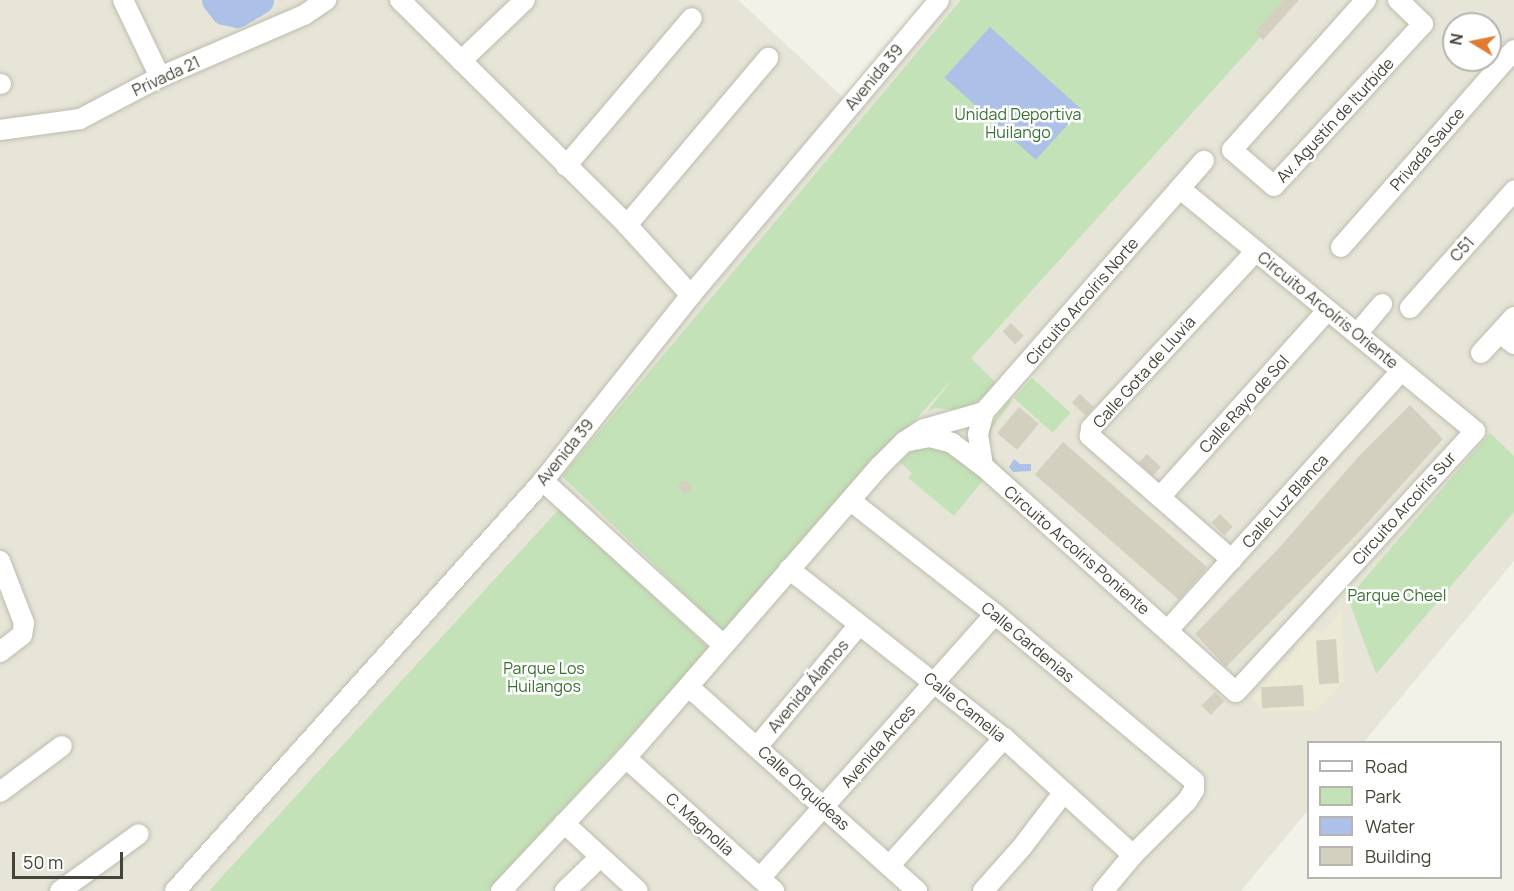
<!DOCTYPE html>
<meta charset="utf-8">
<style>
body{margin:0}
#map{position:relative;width:1514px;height:891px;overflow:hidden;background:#f3f2e9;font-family:Manrope,sans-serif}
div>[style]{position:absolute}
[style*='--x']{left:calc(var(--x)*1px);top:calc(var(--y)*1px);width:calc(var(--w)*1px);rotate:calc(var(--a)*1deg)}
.residential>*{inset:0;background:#e6e5d8}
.education>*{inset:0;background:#eaead5}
.green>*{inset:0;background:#c3e2b7;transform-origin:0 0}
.water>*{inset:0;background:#adc0e8;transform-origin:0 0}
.river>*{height:27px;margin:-13.5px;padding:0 13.5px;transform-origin:13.5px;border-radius:13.5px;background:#adc0e8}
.building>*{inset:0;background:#d3d0c0;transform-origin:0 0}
.roads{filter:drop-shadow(0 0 2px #bdbcad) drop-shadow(0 0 2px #bdbcad)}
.minor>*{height:20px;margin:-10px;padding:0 10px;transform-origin:10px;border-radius:10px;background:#fff}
span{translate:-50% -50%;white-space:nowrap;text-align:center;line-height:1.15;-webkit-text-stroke:5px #fff;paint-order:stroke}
.street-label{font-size:16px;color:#454438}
.park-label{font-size:16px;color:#397132}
.legend{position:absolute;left:1307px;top:741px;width:195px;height:138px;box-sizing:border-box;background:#fff;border:2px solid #b5b4af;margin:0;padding:8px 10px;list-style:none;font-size:18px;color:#454438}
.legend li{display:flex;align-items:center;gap:12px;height:30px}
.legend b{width:30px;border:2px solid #b5b4af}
.north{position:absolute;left:1442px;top:12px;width:60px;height:60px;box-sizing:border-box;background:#fff;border:2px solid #b5b4af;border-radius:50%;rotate:280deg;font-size:16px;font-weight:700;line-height:24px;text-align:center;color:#454438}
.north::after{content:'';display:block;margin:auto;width:21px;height:27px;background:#e17b31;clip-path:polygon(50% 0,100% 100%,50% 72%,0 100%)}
.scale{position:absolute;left:12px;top:852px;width:111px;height:27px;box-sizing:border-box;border:3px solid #454438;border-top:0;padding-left:8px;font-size:18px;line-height:21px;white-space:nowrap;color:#454438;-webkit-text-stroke:4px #fff;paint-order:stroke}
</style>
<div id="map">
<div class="residential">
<div style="clip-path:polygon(evenodd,0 0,738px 0,847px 101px,930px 0,1514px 0,1514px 561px,1364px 742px,1308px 742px,1308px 810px,1241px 891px,0 891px,0 0,1454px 24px,1490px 24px,1490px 60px,1454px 60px,1454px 24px)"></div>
</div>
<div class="education">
<div style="clip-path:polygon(1342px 608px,1344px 682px,1316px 711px,1263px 711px,1252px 698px,1283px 660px,1286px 663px,1298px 648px,1295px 645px,1309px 630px,1316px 630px,1322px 635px)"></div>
</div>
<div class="green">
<div style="clip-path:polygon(961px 0,1294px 0,971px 358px,996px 383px,984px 397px,971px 405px,958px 410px,936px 408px,927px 412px,953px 378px,724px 632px,562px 476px)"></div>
<div style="left:1032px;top:378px;width:52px;height:27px;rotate:42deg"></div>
<div style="clip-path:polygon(1009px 400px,1011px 402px,992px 428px,989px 447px,998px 464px,1021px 485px,1019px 488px,991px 460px,986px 447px,989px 427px)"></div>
<div style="clip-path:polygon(1490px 433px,1514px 456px,1514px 512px,1376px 674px,1348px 598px)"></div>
<div style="clip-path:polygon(925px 447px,951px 451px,984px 479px,954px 516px,908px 478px,912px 473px,900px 462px,912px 451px)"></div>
<div style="clip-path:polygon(559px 509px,710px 649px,487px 891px,209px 891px)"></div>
</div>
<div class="water">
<div style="left:990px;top:27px;width:123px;height:68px;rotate:42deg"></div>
<div style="clip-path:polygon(1014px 459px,1020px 464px,1031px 464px,1031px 471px,1013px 472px,1009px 467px)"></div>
</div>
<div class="river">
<div style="--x:215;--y:0;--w:14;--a:51"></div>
<div style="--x:224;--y:11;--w:13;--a:13"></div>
<div style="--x:237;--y:14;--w:27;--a:-31"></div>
</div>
<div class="building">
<div style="clip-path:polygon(1283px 0,1299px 0,1263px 40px,1255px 32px)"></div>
<div style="left:1011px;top:323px;width:18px;height:12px;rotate:45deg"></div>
<div style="left:1080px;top:394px;width:19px;height:12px;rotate:43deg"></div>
<div style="clip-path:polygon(1410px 405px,1443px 439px,1361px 530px,1226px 667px,1195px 634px,1279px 548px,1359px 456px)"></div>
<div style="left:1019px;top:407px;width:26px;height:34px;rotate:40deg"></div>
<div style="left:1063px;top:442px;width:191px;height:43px;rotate:41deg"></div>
<div style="left:1147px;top:454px;width:19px;height:12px;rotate:43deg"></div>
<div style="clip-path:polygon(687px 481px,691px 485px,691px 492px,685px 494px,678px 487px,681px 482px)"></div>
<div style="left:1220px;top:514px;width:18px;height:12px;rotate:45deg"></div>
<div style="left:1336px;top:639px;width:44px;height:20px;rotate:86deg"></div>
<div style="left:1303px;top:685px;width:21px;height:42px;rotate:87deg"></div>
<div style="left:1215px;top:692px;width:13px;height:19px;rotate:45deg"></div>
</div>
<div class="roads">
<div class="minor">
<div style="--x:123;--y:0;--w:85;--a:64.3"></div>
<div style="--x:400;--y:0;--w:320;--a:44.7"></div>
<div style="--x:627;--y:225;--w:95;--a:47.6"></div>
<div style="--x:1366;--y:0;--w:201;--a:131.8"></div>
<div style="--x:1232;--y:150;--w:55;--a:40.6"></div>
<div style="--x:1274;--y:186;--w:220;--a:-47.4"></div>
<div style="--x:1423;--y:24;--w:35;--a:-136"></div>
<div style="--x:461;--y:61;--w:88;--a:-43.6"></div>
<div style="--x:0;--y:84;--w:1;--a:0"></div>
<div style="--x:0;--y:130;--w:81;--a:-7.8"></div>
<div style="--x:80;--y:119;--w:90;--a:-27.7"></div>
<div style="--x:160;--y:77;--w:157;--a:-23.3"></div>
<div style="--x:304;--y:15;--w:27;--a:-34"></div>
<div style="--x:566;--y:166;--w:194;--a:-49.6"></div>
<div style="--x:627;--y:225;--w:219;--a:-49.8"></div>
<div style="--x:1341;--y:247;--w:262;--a:-48.7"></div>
<div style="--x:1410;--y:308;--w:157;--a:-48.4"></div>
<div style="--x:1500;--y:333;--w:18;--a:38"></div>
<div style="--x:1357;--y:334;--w:39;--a:-50"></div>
<div style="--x:1481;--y:353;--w:49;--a:-47.5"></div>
<div style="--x:904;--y:442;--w:26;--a:-11"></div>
<div style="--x:930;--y:437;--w:23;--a:15"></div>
<div style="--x:952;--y:443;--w:39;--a:37"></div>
<div style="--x:983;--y:466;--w:339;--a:41.8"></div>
<div style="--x:1236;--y:692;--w:354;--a:-47.5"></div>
<div style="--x:1475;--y:431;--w:382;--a:-140.6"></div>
<div style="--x:983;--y:466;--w:32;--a:-99"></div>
<div style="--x:978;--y:434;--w:23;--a:-75"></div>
<div style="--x:543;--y:481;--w:244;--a:42.3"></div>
<div style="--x:1160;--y:497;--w:251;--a:-48.1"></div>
<div style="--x:851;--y:501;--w:183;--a:38.1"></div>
<div style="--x:995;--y:614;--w:260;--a:40"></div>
<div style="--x:1194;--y:781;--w:9;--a:90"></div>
<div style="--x:1194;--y:790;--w:13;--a:122"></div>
<div style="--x:1187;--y:801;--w:76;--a:135"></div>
<div style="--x:1133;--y:855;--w:47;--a:129.8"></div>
<div style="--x:1232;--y:560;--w:189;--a:-138.9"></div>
<div style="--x:1090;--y:436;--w:8;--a:-83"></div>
<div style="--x:1091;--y:428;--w:242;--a:-47"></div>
<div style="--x:0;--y:561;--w:66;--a:68.8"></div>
<div style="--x:24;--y:623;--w:12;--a:99"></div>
<div style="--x:22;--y:635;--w:28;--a:142"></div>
<div style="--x:789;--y:569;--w:273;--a:38.2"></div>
<div style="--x:1004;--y:738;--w:174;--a:42.2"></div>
<div style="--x:1168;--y:630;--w:348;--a:-48"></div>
<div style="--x:689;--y:687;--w:306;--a:41.8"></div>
<div style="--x:757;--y:747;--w:159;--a:-50.1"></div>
<div style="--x:626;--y:758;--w:199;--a:41.9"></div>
<div style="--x:0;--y:792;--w:77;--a:-36.6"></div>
<div style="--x:564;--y:823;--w:100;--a:42.6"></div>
<div style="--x:890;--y:865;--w:171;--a:-48.1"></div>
<div style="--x:760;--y:878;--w:353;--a:-48.3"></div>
<div style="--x:60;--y:891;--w:97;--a:-35.8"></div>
<div style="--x:175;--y:891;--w:551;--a:-48.09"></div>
<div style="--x:543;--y:481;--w:238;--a:-51.5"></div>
<div style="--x:691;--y:295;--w:385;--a:-49.9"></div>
<div style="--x:501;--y:891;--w:183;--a:-46.8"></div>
<div style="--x:626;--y:758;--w:387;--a:-49"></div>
<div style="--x:880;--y:466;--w:34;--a:-45"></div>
<div style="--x:904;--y:442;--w:24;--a:-33"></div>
<div style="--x:924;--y:429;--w:62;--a:-15.8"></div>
<div style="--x:984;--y:412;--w:334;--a:-48.8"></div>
<div style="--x:565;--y:891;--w:49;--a:-44.2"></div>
<div style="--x:983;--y:891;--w:59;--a:-48.4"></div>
<div style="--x:1022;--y:847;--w:69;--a:-52.6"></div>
</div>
</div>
<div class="street-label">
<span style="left:166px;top:76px;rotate:-25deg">Privada 21</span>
<span style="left:874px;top:77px;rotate:-50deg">Avenida 39</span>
<span style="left:1335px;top:120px;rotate:-47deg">Av. Agustín de Iturbide</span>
<span style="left:1427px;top:149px;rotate:-49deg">Privada Sauce</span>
<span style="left:1462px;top:249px;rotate:-48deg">C51</span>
<span style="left:1082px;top:301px;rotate:-49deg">Circuito Arcoíris Norte</span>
<span style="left:1328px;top:310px;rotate:39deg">Circuito Arcoíris Oriente</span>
<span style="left:1144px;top:372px;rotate:-48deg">Calle Gota de Lluvia</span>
<span style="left:1244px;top:404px;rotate:-48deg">Calle Rayo de Sol</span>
<span style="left:565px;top:452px;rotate:-51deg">Avenida 39</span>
<span style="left:1285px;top:501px;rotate:-48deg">Calle Luz Blanca</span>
<span style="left:1404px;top:508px;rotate:-48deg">Circuito Arcoíris Sur</span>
<span style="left:1077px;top:550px;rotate:41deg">Circuito Arcoíris Poniente</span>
<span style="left:1028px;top:642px;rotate:40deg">Calle Gardenias</span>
<span style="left:808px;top:686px;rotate:-50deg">Avenida Álamos</span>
<span style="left:965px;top:707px;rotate:39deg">Calle Camelia</span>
<span style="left:878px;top:746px;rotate:-49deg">Avenida Arces</span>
<span style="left:804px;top:788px;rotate:42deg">Calle Orquídeas</span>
<span style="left:700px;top:824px;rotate:42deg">C. Magnolia</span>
</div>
<div class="park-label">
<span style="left:1018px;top:123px">Unidad Deportiva<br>Huilango</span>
<span style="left:1397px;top:595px">Parque Cheel</span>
<span style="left:544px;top:677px">Parque Los<br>Huilangos</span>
</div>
<ul class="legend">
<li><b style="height:8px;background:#fff"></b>Road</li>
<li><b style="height:16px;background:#c3e2b7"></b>Park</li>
<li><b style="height:16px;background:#adc0e8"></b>Water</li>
<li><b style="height:16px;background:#d3d0c0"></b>Building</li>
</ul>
<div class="north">N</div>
<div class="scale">50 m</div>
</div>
